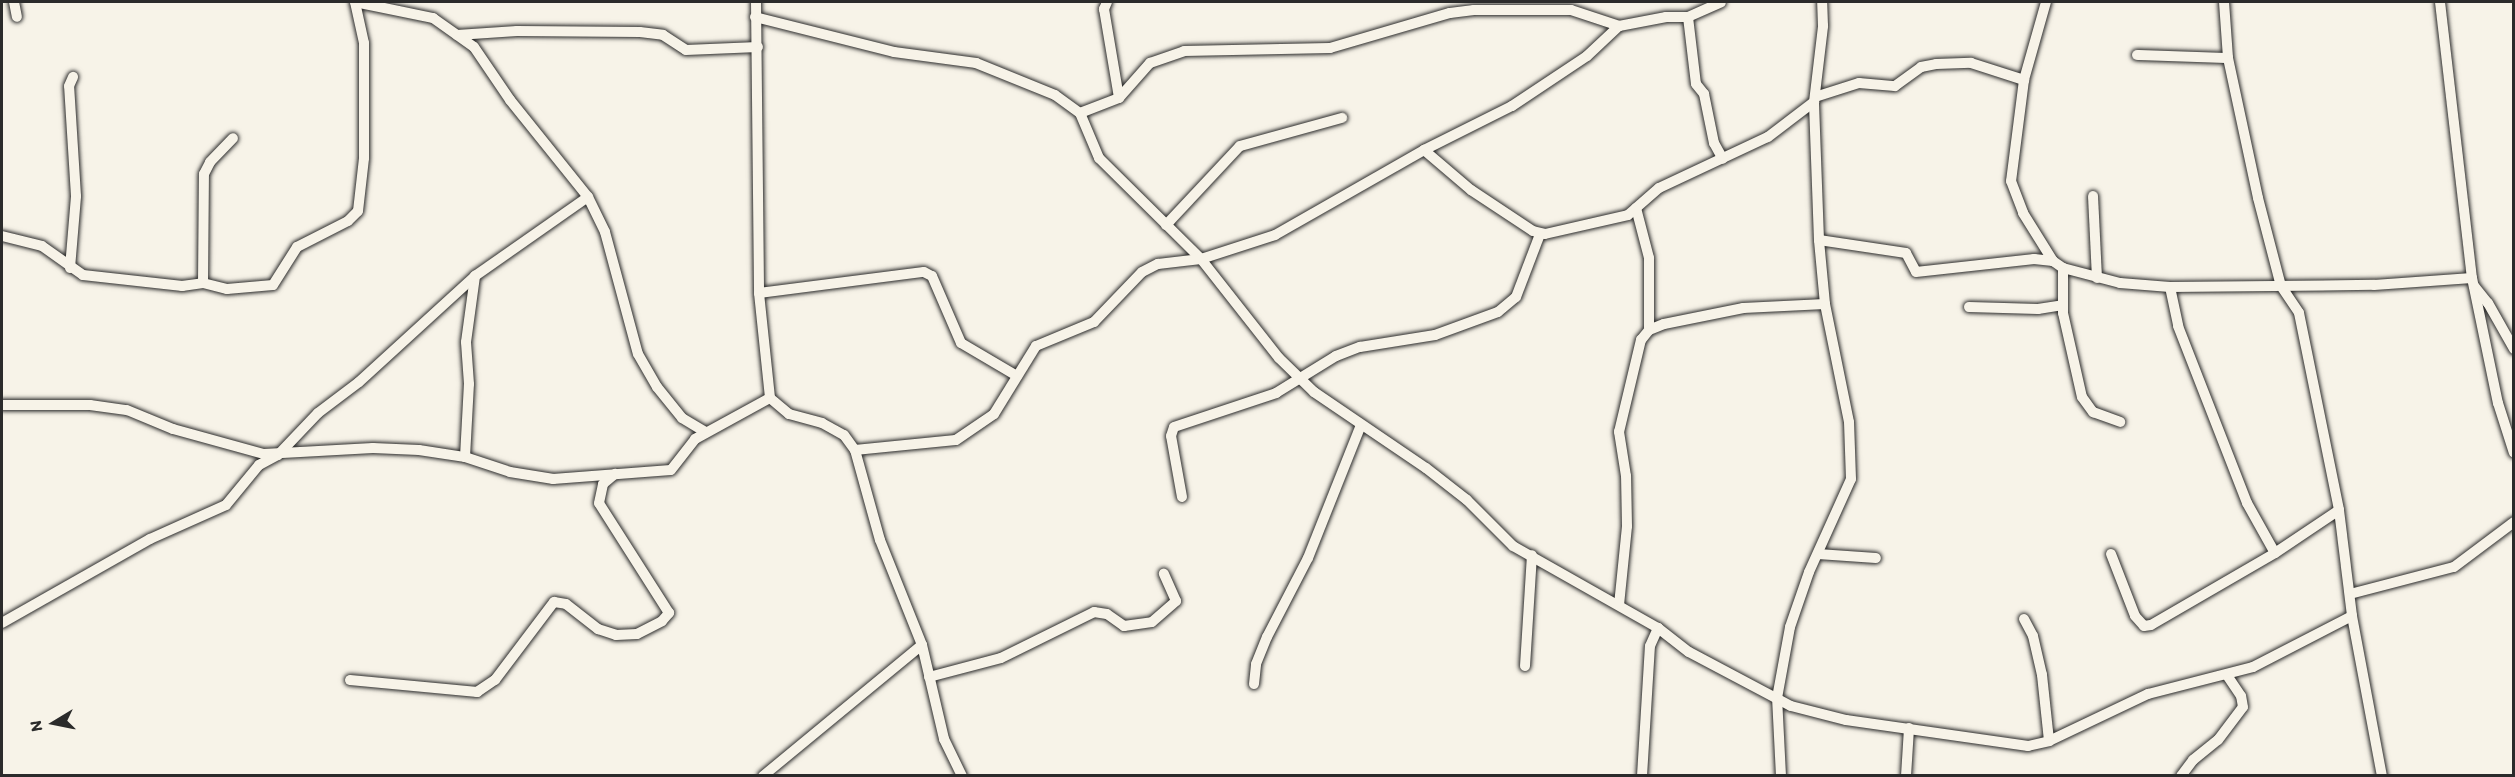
<!DOCTYPE html>
<style>
body{margin:0}
#map{position:relative;width:2515px;height:777px;overflow:hidden;background:#f7f3e8;font-family:Itim,sans-serif}
div>[style]{position:absolute}
[style*='--x']{left:calc(var(--x)*1px);top:calc(var(--y)*1px);width:calc(var(--w)*1px);rotate:calc(var(--a)*1deg)}
.roads{filter:drop-shadow(0 0 2px #2b2b2b) drop-shadow(0 0 2px #2b2b2b)}
.street>*{height:10px;margin:-5px;padding:0 5px;transform-origin:5px;border-radius:5px;background:#f7f3e8}
span{translate:-50% -50%;white-space:nowrap;text-align:center;line-height:1.15;-webkit-text-stroke:4.5px #f7f3e8;paint-order:stroke}
.frame{position:absolute;inset:0;border:3px solid #2b2b2b;pointer-events:none}
.north{position:absolute;left:24px;top:693px;width:60px;height:60px;-webkit-text-stroke:4px #f7f3e8;paint-order:stroke;rotate:260deg;font-size:16px;font-weight:700;line-height:24px;text-align:center;color:#2b2b2b}
.north::after{content:'';display:block;margin:auto;width:21px;height:27px;background:#2b2b2b;clip-path:polygon(50% 0,100% 100%,50% 72%,0 100%)}
</style>
<div id="map">
<div class="roads">
<div class="street">
<div style="--x:14;--y:2;--w:15;--a:79"></div>
<div style="--x:355;--y:2;--w:80;--a:11.6"></div>
<div style="--x:433;--y:18;--w:50;--a:35.3"></div>
<div style="--x:474;--y:47;--w:64;--a:55.8"></div>
<div style="--x:510;--y:100;--w:124;--a:51.2"></div>
<div style="--x:588;--y:197;--w:39;--a:64"></div>
<div style="--x:605;--y:232;--w:126;--a:74.9"></div>
<div style="--x:638;--y:354;--w:38;--a:60"></div>
<div style="--x:657;--y:387;--w:40;--a:51"></div>
<div style="--x:682;--y:418;--w:27;--a:31"></div>
<div style="--x:756;--y:2;--w:291;--a:89.4"></div>
<div style="--x:759;--y:293;--w:106;--a:84"></div>
<div style="--x:770;--y:398;--w:25;--a:40"></div>
<div style="--x:789;--y:414;--w:34;--a:15"></div>
<div style="--x:822;--y:423;--w:25;--a:29"></div>
<div style="--x:844;--y:435;--w:19;--a:54"></div>
<div style="--x:855;--y:450;--w:93;--a:74.5"></div>
<div style="--x:880;--y:540;--w:113;--a:68.2"></div>
<div style="--x:922;--y:645;--w:97;--a:76.8"></div>
<div style="--x:944;--y:739;--w:41;--a:64.1"></div>
<div style="--x:1107;--y:2;--w:8;--a:113"></div>
<div style="--x:1104;--y:9;--w:90;--a:80.4"></div>
<div style="--x:2046;--y:2;--w:81;--a:105.8"></div>
<div style="--x:2024;--y:80;--w:102;--a:97.3"></div>
<div style="--x:2011;--y:181;--w:34;--a:69"></div>
<div style="--x:2023;--y:213;--w:57;--a:58"></div>
<div style="--x:2224;--y:2;--w:56;--a:85.9"></div>
<div style="--x:2228;--y:58;--w:143;--a:77.9"></div>
<div style="--x:2258;--y:198;--w:91;--a:75.4"></div>
<div style="--x:2281;--y:286;--w:32;--a:56"></div>
<div style="--x:2299;--y:313;--w:201;--a:78.5"></div>
<div style="--x:2339;--y:510;--w:107;--a:83"></div>
<div style="--x:2352;--y:616;--w:163;--a:79.4"></div>
<div style="--x:2440;--y:2;--w:278;--a:83.4"></div>
<div style="--x:2472;--y:278;--w:128;--a:78.3"></div>
<div style="--x:2498;--y:403;--w:52;--a:72.3"></div>
<div style="--x:755;--y:17;--w:143;--a:14.1"></div>
<div style="--x:894;--y:52;--w:83;--a:7.6"></div>
<div style="--x:976;--y:63;--w:85;--a:22.1"></div>
<div style="--x:1055;--y:95;--w:31;--a:36"></div>
<div style="--x:1080;--y:113;--w:49;--a:67.1"></div>
<div style="--x:1099;--y:158;--w:144;--a:44.7"></div>
<div style="--x:1201;--y:259;--w:126;--a:51.8"></div>
<div style="--x:1279;--y:358;--w:49;--a:44.2"></div>
<div style="--x:1314;--y:392;--w:135;--a:34.2"></div>
<div style="--x:1426;--y:468;--w:52;--a:38"></div>
<div style="--x:1467;--y:500;--w:65;--a:45"></div>
<div style="--x:1513;--y:546;--w:167;--a:29.5"></div>
<div style="--x:1658;--y:628;--w:39;--a:38"></div>
<div style="--x:1689;--y:652;--w:115;--a:27.9"></div>
<div style="--x:1791;--y:706;--w:57;--a:14.3"></div>
<div style="--x:1846;--y:720;--w:184;--a:8.1"></div>
<div style="--x:2028;--y:746;--w:22;--a:-13"></div>
<div style="--x:2049;--y:741;--w:110;--a:-25.4"></div>
<div style="--x:2148;--y:694;--w:108;--a:-14.4"></div>
<div style="--x:2253;--y:667;--w:111;--a:-27.3"></div>
<div style="--x:1688;--y:17;--w:67;--a:83.2"></div>
<div style="--x:1696;--y:84;--w:13;--a:51"></div>
<div style="--x:1704;--y:94;--w:50;--a:78.5"></div>
<div style="--x:1714;--y:143;--w:18;--a:61"></div>
<div style="--x:457;--y:35;--w:60;--a:-3.8"></div>
<div style="--x:517;--y:31;--w:123;--a:0.5"></div>
<div style="--x:640;--y:32;--w:23;--a:7"></div>
<div style="--x:663;--y:35;--w:27;--a:33"></div>
<div style="--x:686;--y:50;--w:72;--a:-2.4"></div>
<div style="--x:2137;--y:55;--w:91;--a:1.9"></div>
<div style="--x:1815;--y:97;--w:46;--a:-17.7"></div>
<div style="--x:1859;--y:83;--w:36;--a:5"></div>
<div style="--x:1895;--y:86;--w:32;--a:-36"></div>
<div style="--x:1921;--y:67;--w:15;--a:-11"></div>
<div style="--x:1936;--y:64;--w:35;--a:-2"></div>
<div style="--x:1971;--y:63;--w:56;--a:17.8"></div>
<div style="--x:1080;--y:113;--w:42;--a:-21"></div>
<div style="--x:1119;--y:98;--w:47;--a:-48.5"></div>
<div style="--x:1150;--y:63;--w:36;--a:-19"></div>
<div style="--x:1184;--y:51;--w:146;--a:-1.2"></div>
<div style="--x:1330;--y:48;--w:125;--a:-16.3"></div>
<div style="--x:1450;--y:13;--w:24;--a:-7"></div>
<div style="--x:1474;--y:10;--w:97;--a:0"></div>
<div style="--x:1571;--y:10;--w:51;--a:18.4"></div>
<div style="--x:1424;--y:150;--w:62;--a:40.4"></div>
<div style="--x:1471;--y:190;--w:74;--a:33.5"></div>
<div style="--x:1533;--y:231;--w:12;--a:14"></div>
<div style="--x:1545;--y:234;--w:85;--a:-12.9"></div>
<div style="--x:1628;--y:215;--w:41;--a:-41.1"></div>
<div style="--x:1659;--y:188;--w:120;--a:-25.1"></div>
<div style="--x:1768;--y:137;--w:58;--a:-37.3"></div>
<div style="--x:2093;--y:196;--w:82;--a:87.2"></div>
<div style="--x:1636;--y:208;--w:52;--a:75.4"></div>
<div style="--x:1649;--y:258;--w:72;--a:90"></div>
<div style="--x:1166;--y:225;--w:108;--a:-46.9"></div>
<div style="--x:1240;--y:146;--w:106;--a:-15.4"></div>
<div style="--x:2;--y:236;--w:41;--a:14"></div>
<div style="--x:42;--y:246;--w:50;--a:35.3"></div>
<div style="--x:83;--y:275;--w:100;--a:6.3"></div>
<div style="--x:182;--y:286;--w:21;--a:-8"></div>
<div style="--x:203;--y:283;--w:25;--a:14"></div>
<div style="--x:227;--y:289;--w:46;--a:-5"></div>
<div style="--x:273;--y:285;--w:45;--a:-57.7"></div>
<div style="--x:297;--y:247;--w:57;--a:-27"></div>
<div style="--x:348;--y:221;--w:14;--a:-45"></div>
<div style="--x:358;--y:211;--w:53;--a:-83.5"></div>
<div style="--x:364;--y:158;--w:115;--a:-90"></div>
<div style="--x:364;--y:43;--w:42;--a:-102.4"></div>
<div style="--x:1819;--y:240;--w:88;--a:8.5"></div>
<div style="--x:1906;--y:253;--w:21;--a:62"></div>
<div style="--x:1916;--y:272;--w:119;--a:-6.3"></div>
<div style="--x:2034;--y:259;--w:19;--a:6"></div>
<div style="--x:2053;--y:261;--w:12;--a:35"></div>
<div style="--x:2063;--y:268;--w:59;--a:14.7"></div>
<div style="--x:2120;--y:283;--w:50;--a:4.6"></div>
<div style="--x:2170;--y:287;--w:204;--a:-0.6"></div>
<div style="--x:2374;--y:285;--w:98;--a:-4.1"></div>
<div style="--x:70;--y:268;--w:72;--a:-85.2"></div>
<div style="--x:76;--y:196;--w:110;--a:-93.6"></div>
<div style="--x:69;--y:86;--w:10;--a:-66"></div>
<div style="--x:2063;--y:268;--w:45;--a:90"></div>
<div style="--x:2063;--y:313;--w:86;--a:77.3"></div>
<div style="--x:2082;--y:397;--w:19;--a:54"></div>
<div style="--x:2093;--y:412;--w:29;--a:20"></div>
<div style="--x:203;--y:283;--w:109;--a:-89.5"></div>
<div style="--x:204;--y:174;--w:13;--a:-63"></div>
<div style="--x:210;--y:162;--w:33;--a:-46"></div>
<div style="--x:2474;--y:286;--w:22;--a:51"></div>
<div style="--x:2488;--y:303;--w:53;--a:60.5"></div>
<div style="--x:2170;--y:287;--w:40;--a:78"></div>
<div style="--x:2178;--y:326;--w:190;--a:68.7"></div>
<div style="--x:2247;--y:503;--w:57;--a:60.8"></div>
<div style="--x:759;--y:293;--w:166;--a:-7.3"></div>
<div style="--x:924;--y:272;--w:9;--a:27"></div>
<div style="--x:932;--y:276;--w:73;--a:66.6"></div>
<div style="--x:961;--y:343;--w:65;--a:30.5"></div>
<div style="--x:1969;--y:307;--w:69;--a:1.7"></div>
<div style="--x:2038;--y:309;--w:25;--a:-9"></div>
<div style="--x:2;--y:405;--w:88;--a:0"></div>
<div style="--x:90;--y:405;--w:37;--a:8"></div>
<div style="--x:127;--y:410;--w:50;--a:22.4"></div>
<div style="--x:173;--y:429;--w:94;--a:15.4"></div>
<div style="--x:264;--y:454;--w:109;--a:-3.2"></div>
<div style="--x:373;--y:448;--w:46;--a:2.5"></div>
<div style="--x:419;--y:450;--w:47;--a:8.7"></div>
<div style="--x:465;--y:457;--w:47;--a:18.4"></div>
<div style="--x:510;--y:472;--w:44;--a:9.2"></div>
<div style="--x:553;--y:479;--w:118;--a:-4.4"></div>
<div style="--x:671;--y:470;--w:39;--a:-52"></div>
<div style="--x:695;--y:439;--w:85;--a:-28.7"></div>
<div style="--x:855;--y:450;--w:101;--a:-5.7"></div>
<div style="--x:956;--y:440;--w:46;--a:-34.4"></div>
<div style="--x:994;--y:414;--w:80;--a:-58.3"></div>
<div style="--x:1036;--y:346;--w:63;--a:-22.5"></div>
<div style="--x:1094;--y:322;--w:69;--a:-46.2"></div>
<div style="--x:1142;--y:272;--w:18;--a:-27"></div>
<div style="--x:1158;--y:264;--w:43;--a:-6.6"></div>
<div style="--x:1201;--y:259;--w:78;--a:-18"></div>
<div style="--x:1275;--y:235;--w:172;--a:-29.7"></div>
<div style="--x:1424;--y:150;--w:98;--a:-26.6"></div>
<div style="--x:1512;--y:106;--w:90;--a:-33.7"></div>
<div style="--x:1587;--y:56;--w:44;--a:-43.2"></div>
<div style="--x:1619;--y:26;--w:48;--a:-10.8"></div>
<div style="--x:1666;--y:17;--w:22;--a:0"></div>
<div style="--x:1688;--y:17;--w:36;--a:-24"></div>
<div style="--x:465;--y:457;--w:73;--a:-86.9"></div>
<div style="--x:469;--y:384;--w:42;--a:-94.1"></div>
<div style="--x:466;--y:342;--w:67;--a:-82.2"></div>
<div style="--x:1182;--y:497;--w:62;--a:-100.2"></div>
<div style="--x:1171;--y:436;--w:9;--a:-72"></div>
<div style="--x:1174;--y:427;--w:108;--a:-18.4"></div>
<div style="--x:1276;--y:393;--w:70;--a:-31.7"></div>
<div style="--x:1336;--y:356;--w:26;--a:-21"></div>
<div style="--x:1360;--y:347;--w:76;--a:-9.1"></div>
<div style="--x:1435;--y:335;--w:67;--a:-20.1"></div>
<div style="--x:1498;--y:312;--w:23;--a:-40"></div>
<div style="--x:1516;--y:297;--w:67;--a:-69.1"></div>
<div style="--x:1818;--y:554;--w:58;--a:3.9"></div>
<div style="--x:2111;--y:554;--w:66;--a:68.8"></div>
<div style="--x:2135;--y:616;--w:13;--a:48"></div>
<div style="--x:2144;--y:626;--w:7;--a:-8"></div>
<div style="--x:2151;--y:625;--w:143;--a:-30.1"></div>
<div style="--x:2275;--y:553;--w:77;--a:-33.9"></div>
<div style="--x:2350;--y:594;--w:107;--a:-14.6"></div>
<div style="--x:2454;--y:567;--w:75;--a:-36.9"></div>
<div style="--x:1619;--y:605;--w:79;--a:-84.2"></div>
<div style="--x:1627;--y:526;--w:50;--a:-91.1"></div>
<div style="--x:1626;--y:476;--w:45;--a:-99"></div>
<div style="--x:1619;--y:432;--w:95;--a:-76.6"></div>
<div style="--x:1641;--y:340;--w:13;--a:-51"></div>
<div style="--x:1649;--y:330;--w:16;--a:-22"></div>
<div style="--x:1664;--y:324;--w:81;--a:-11.4"></div>
<div style="--x:1743;--y:308;--w:82;--a:-2.8"></div>
<div style="--x:2024;--y:619;--w:19;--a:62"></div>
<div style="--x:2033;--y:636;--w:40;--a:77"></div>
<div style="--x:2042;--y:675;--w:66;--a:83.9"></div>
<div style="--x:2;--y:623;--w:170;--a:-29.6"></div>
<div style="--x:150;--y:539;--w:83;--a:-24.1"></div>
<div style="--x:226;--y:505;--w:52;--a:-50.5"></div>
<div style="--x:259;--y:465;--w:21;--a:-28"></div>
<div style="--x:278;--y:455;--w:58;--a:-46.4"></div>
<div style="--x:318;--y:413;--w:51;--a:-37.1"></div>
<div style="--x:359;--y:382;--w:157;--a:-42.4"></div>
<div style="--x:475;--y:276;--w:138;--a:-35"></div>
<div style="--x:1525;--y:666;--w:111;--a:-86.4"></div>
<div style="--x:929;--y:677;--w:74;--a:-14.8"></div>
<div style="--x:1001;--y:658;--w:104;--a:-26.3"></div>
<div style="--x:1094;--y:612;--w:13;--a:9"></div>
<div style="--x:1107;--y:614;--w:21;--a:35"></div>
<div style="--x:1124;--y:626;--w:28;--a:-8"></div>
<div style="--x:1152;--y:622;--w:32;--a:-41"></div>
<div style="--x:1176;--y:601;--w:30;--a:-114"></div>
<div style="--x:350;--y:680;--w:128;--a:5.4"></div>
<div style="--x:477;--y:692;--w:22;--a:-34"></div>
<div style="--x:495;--y:680;--w:98;--a:-52.9"></div>
<div style="--x:554;--y:602;--w:12;--a:9"></div>
<div style="--x:566;--y:604;--w:41;--a:38"></div>
<div style="--x:598;--y:629;--w:19;--a:18"></div>
<div style="--x:616;--y:635;--w:21;--a:-3"></div>
<div style="--x:637;--y:634;--w:28;--a:-27"></div>
<div style="--x:662;--y:621;--w:11;--a:-49"></div>
<div style="--x:669;--y:613;--w:130;--a:-122.5"></div>
<div style="--x:599;--y:503;--w:19;--a:-78"></div>
<div style="--x:603;--y:484;--w:16;--a:-40"></div>
<div style="--x:1254;--y:684;--w:20;--a:-84"></div>
<div style="--x:1256;--y:664;--w:29;--a:-68"></div>
<div style="--x:1267;--y:637;--w:89;--a:-62.6"></div>
<div style="--x:1308;--y:558;--w:141;--a:-68.3"></div>
<div style="--x:763;--y:776;--w:206;--a:-39.5"></div>
<div style="--x:1642;--y:776;--w:130;--a:-86.5"></div>
<div style="--x:1650;--y:646;--w:20;--a:-66"></div>
<div style="--x:1781;--y:776;--w:78;--a:-92.9"></div>
<div style="--x:1777;--y:698;--w:72;--a:-79.6"></div>
<div style="--x:1790;--y:627;--w:58;--a:-70.9"></div>
<div style="--x:1809;--y:572;--w:102;--a:-65.7"></div>
<div style="--x:1851;--y:479;--w:57;--a:-92"></div>
<div style="--x:1849;--y:422;--w:120;--a:-101.5"></div>
<div style="--x:1825;--y:304;--w:64;--a:-95.4"></div>
<div style="--x:1819;--y:240;--w:138;--a:-92.1"></div>
<div style="--x:1814;--y:102;--w:77;--a:-83.2"></div>
<div style="--x:1823;--y:26;--w:24;--a:-92"></div>
<div style="--x:1906;--y:776;--w:48;--a:-86.4"></div>
<div style="--x:2181;--y:776;--w:20;--a:-53"></div>
<div style="--x:2193;--y:760;--w:32;--a:-39"></div>
<div style="--x:2218;--y:740;--w:41;--a:-52.9"></div>
<div style="--x:2243;--y:707;--w:11;--a:-100"></div>
<div style="--x:2241;--y:696;--w:25;--a:-124"></div>
</div>
</div>
<div class="frame"></div>
<div class="north">N</div>
</div>
